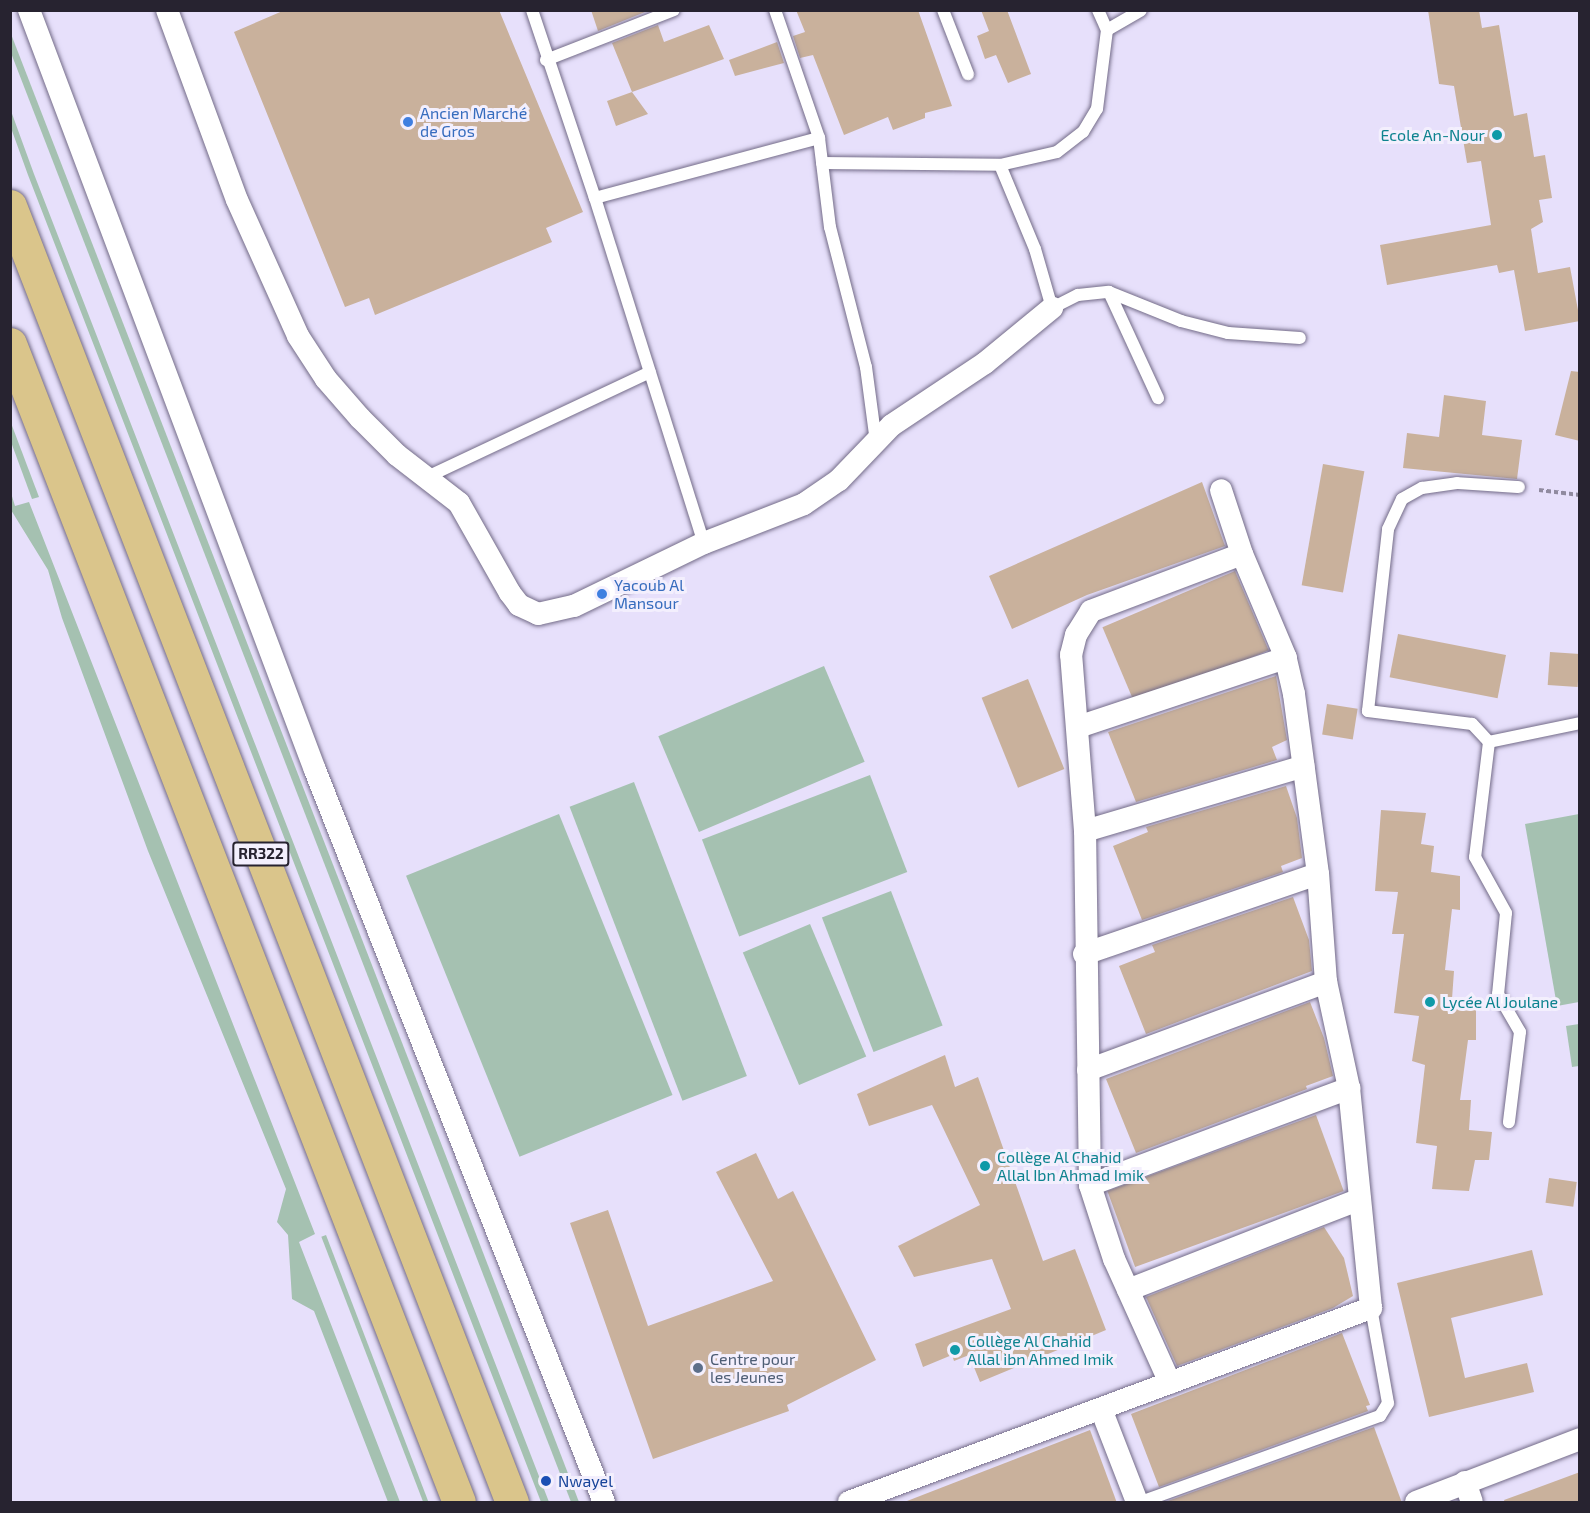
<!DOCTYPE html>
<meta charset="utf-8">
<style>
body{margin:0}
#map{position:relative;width:1590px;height:1513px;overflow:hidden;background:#e7e0fb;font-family:"Exo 2",sans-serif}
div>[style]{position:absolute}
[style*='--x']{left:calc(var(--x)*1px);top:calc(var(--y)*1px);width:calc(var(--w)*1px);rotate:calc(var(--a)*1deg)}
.green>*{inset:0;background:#a5c1b1;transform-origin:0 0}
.building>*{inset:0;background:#c9b19c;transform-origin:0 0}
.path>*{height:4px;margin-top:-2px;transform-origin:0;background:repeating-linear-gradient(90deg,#908a9f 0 4.5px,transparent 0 7.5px)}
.roads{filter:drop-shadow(0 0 2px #736b88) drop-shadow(0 0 2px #736b88)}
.service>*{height:12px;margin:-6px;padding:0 6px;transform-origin:6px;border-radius:6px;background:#fff}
.minor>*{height:22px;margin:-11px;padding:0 11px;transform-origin:11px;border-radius:11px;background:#fff}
.primary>*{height:33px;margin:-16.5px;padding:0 16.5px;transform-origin:16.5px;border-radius:16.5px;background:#dac58b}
.dots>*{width:16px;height:16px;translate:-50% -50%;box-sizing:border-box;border:3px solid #f3effd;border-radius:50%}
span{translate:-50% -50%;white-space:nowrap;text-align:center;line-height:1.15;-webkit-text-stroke:6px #f3effd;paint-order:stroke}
.shield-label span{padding:2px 4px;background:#f3effd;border:2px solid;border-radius:4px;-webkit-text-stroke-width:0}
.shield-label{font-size:15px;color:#272330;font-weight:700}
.shop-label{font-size:16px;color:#366cbe}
.left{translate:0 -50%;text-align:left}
.culture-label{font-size:16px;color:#0d838f}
.right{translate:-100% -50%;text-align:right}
.service-label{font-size:16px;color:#4e5e75}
.transit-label{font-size:16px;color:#164399}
.frame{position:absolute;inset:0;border:12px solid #272330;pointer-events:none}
</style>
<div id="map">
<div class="green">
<div style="clip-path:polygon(11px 34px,439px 1138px,579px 1502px,571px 1502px,11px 53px)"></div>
<div style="clip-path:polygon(11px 111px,34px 174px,549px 1502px,541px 1502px,28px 175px,11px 128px)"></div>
<div style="clip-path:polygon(11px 423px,39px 497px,32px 499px,11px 442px)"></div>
<div style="clip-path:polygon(11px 493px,15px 506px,29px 502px,315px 1234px,299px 1242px,400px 1502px,388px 1502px,314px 1311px,292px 1299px,288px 1235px,277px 1222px,286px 1189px,148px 851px,62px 618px,48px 570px,11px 510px)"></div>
<div style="left:824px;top:666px;width:104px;height:180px;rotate:67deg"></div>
<div style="left:870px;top:775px;width:104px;height:180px;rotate:69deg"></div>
<div style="left:634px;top:782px;width:315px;height:69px;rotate:69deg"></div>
<div style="left:559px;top:814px;width:303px;height:165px;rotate:68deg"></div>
<div style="clip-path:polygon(1579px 814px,1579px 1002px,1557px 1006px,1525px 824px)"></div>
<div style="left:891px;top:891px;width:144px;height:74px;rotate:69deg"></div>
<div style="left:810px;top:924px;width:144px;height:73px;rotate:67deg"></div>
<div style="clip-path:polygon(1579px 1024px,1579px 1066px,1572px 1067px,1566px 1026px)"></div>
<div style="left:326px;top:1235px;width:286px;height:5px;rotate:69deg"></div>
</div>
<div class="building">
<div style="clip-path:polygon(285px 10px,499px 10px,583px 212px,546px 228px,552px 242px,375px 315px,369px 298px,345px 307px,234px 32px)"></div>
<div style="clip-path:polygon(591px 10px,650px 10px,598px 31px)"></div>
<div style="clip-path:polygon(796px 10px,918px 10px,952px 106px,925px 113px,925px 118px,893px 130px,888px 117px,844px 135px,813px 55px,800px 58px,793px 36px,805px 32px)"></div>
<div style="clip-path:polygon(981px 10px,1007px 10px,1031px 74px,1008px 83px,996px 55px,985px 59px,977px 36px,989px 31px)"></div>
<div style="clip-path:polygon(1428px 10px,1479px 10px,1482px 28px,1499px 25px,1514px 116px,1527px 113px,1534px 157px,1545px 155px,1552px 198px,1539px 200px,1543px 222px,1531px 229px,1538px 273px,1570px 267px,1580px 321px,1525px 331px,1514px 270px,1499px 273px,1497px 265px,1387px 285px,1380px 245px,1491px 225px,1481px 161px,1467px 163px,1454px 86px,1439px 84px)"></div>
<div style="clip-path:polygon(658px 25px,664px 42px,709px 25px,724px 59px,632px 92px,648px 114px,616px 126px,607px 101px,632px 92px,612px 43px)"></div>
<div style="clip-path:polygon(777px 42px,784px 63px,735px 76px,729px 60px)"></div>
<div style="clip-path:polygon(1571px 371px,1580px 372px,1580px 441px,1555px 435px)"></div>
<div style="clip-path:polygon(1444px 395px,1486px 401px,1482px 435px,1522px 440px,1517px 479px,1403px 468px,1407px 433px,1439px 437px)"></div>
<div style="left:1323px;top:464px;width:42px;height:123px;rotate:10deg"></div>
<div style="clip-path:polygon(1202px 482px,1225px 546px,1087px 595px,1012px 629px,989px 576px)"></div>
<div style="left:1235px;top:571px;width:86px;height:144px;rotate:67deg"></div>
<div style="left:1398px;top:634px;width:110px;height:44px;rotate:11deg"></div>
<div style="left:1550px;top:652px;width:30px;height:33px;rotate:4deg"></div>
<div style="clip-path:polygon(1276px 676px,1287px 740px,1272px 747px,1277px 760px,1136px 802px,1108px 732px)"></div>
<div style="left:1028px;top:679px;width:97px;height:50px;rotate:68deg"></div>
<div style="left:1327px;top:704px;width:31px;height:31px;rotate:9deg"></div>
<div style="clip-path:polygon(1286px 786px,1297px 818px,1302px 858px,1281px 866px,1283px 872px,1142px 920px,1113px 846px,1148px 832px,1146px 827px)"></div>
<div style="clip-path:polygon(1381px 810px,1426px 813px,1421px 844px,1434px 846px,1431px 872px,1460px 876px,1460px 910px,1452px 909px,1445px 970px,1454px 971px,1452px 999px,1476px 1005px,1476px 1040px,1468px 1040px,1460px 1100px,1471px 1100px,1469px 1130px,1492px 1132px,1489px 1160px,1475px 1160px,1469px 1191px,1432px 1189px,1437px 1146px,1416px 1143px,1425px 1065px,1412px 1061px,1419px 1016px,1394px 1013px,1404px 934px,1392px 934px,1398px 892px,1375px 891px)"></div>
<div style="clip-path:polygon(1293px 897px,1309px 940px,1312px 971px,1146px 1034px,1119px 966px,1155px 952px,1152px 945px)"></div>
<div style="clip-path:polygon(1310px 1002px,1324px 1038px,1333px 1076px,1306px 1086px,1307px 1089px,1136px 1153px,1106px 1079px)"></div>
<div style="clip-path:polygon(945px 1055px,955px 1087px,978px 1077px,1043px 1261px,1075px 1249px,1106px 1330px,980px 1382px,969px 1355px,954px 1361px,952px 1355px,923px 1367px,915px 1344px,1011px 1309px,992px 1259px,914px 1277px,898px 1246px,980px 1205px,932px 1105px,869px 1126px,857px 1094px)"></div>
<div style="left:1316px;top:1115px;width:81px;height:222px;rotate:70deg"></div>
<div style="clip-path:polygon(756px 1153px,778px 1199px,793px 1191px,876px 1360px,787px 1405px,789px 1411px,653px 1459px,570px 1223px,608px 1210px,648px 1326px,773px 1281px,716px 1172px)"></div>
<div style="left:1549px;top:1178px;width:28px;height:25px;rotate:8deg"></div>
<div style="clip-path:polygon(1324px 1227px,1344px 1258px,1353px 1296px,1333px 1308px,1177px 1366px,1146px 1297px)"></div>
<div style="clip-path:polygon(1532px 1250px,1543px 1295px,1451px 1318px,1465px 1378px,1527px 1363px,1534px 1392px,1429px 1417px,1397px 1283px)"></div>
<div style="clip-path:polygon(1342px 1333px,1370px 1405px,1366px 1406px,1368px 1411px,1159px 1487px,1131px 1414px)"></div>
<div style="clip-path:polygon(1374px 1427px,1402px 1503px,1165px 1502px)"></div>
<div style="clip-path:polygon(1090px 1430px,1117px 1503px,908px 1503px,907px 1501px)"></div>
<div style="clip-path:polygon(1580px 1472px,1580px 1503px,1505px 1503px,1504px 1500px)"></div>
</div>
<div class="path">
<div style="--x:1539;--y:490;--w:41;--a:7"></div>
</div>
<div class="roads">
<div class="service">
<div style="--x:532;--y:10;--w:198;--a:71.5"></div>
<div style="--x:595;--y:198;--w:362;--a:72.5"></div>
<div style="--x:775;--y:10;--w:135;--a:71"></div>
<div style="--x:819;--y:138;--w:90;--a:83"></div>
<div style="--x:830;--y:227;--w:145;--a:75.6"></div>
<div style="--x:866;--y:367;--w:76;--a:82.4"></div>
<div style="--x:943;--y:10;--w:69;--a:68.7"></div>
<div style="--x:1098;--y:10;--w:22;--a:66"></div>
<div style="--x:546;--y:60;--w:137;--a:-21.3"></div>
<div style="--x:822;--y:163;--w:178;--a:0.6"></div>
<div style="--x:1000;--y:165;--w:58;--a:-12.8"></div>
<div style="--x:1057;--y:152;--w:33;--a:-38"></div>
<div style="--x:1083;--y:132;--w:27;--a:-59"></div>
<div style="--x:1097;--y:109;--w:80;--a:-82.8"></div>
<div style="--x:1107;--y:30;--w:39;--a:-30"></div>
<div style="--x:1000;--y:165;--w:91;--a:67.4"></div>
<div style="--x:1035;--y:249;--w:61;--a:73.9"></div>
<div style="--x:1052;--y:308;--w:29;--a:-27"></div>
<div style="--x:1078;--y:295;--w:31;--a:-6"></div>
<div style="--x:1109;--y:292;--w:78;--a:21.9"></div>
<div style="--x:1181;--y:321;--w:49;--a:14.3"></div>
<div style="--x:1228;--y:333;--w:72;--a:4"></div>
<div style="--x:595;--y:198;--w:232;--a:-15"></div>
<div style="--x:1109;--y:292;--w:117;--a:65.2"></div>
<div style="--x:429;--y:476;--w:244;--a:-25.2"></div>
<div style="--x:1489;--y:742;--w:25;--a:-133"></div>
<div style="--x:1472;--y:724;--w:105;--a:-172.9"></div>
<div style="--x:1368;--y:711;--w:183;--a:-83.7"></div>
<div style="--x:1388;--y:529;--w:33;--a:-65"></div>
<div style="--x:1402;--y:499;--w:23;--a:-29"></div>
<div style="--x:1422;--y:488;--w:35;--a:-8"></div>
<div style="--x:1457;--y:483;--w:62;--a:3.7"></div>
<div style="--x:1489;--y:742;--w:116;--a:96.9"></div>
<div style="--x:1475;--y:857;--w:64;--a:61"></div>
<div style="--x:1506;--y:913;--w:81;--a:95.6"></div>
<div style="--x:1498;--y:994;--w:44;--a:59.9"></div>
<div style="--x:1520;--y:1032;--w:91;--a:97"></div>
<div style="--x:1489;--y:742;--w:93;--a:-11.8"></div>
<div style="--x:1141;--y:1502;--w:254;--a:-19.8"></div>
<div style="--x:1380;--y:1416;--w:15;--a:-58"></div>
<div style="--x:1388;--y:1403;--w:97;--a:-100.1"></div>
</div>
<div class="minor">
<div style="--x:29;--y:10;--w:812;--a:69.38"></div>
<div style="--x:315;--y:770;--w:787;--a:68.46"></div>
<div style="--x:167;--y:10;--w:202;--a:69.8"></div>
<div style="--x:237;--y:200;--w:149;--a:65.8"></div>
<div style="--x:298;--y:336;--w:51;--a:56.9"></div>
<div style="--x:326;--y:379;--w:52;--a:48.9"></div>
<div style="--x:360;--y:418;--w:52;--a:45"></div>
<div style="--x:397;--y:455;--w:78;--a:37.7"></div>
<div style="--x:459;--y:503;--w:103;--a:60.5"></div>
<div style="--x:510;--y:593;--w:15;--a:53"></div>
<div style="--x:519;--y:605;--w:21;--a:25"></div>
<div style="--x:538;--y:614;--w:37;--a:-13"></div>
<div style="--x:574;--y:606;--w:144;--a:-25.9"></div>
<div style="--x:704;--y:543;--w:107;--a:-21.3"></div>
<div style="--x:804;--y:504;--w:42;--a:-34.4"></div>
<div style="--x:839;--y:480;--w:76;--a:-46.1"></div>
<div style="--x:892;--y:425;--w:112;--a:-33.7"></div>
<div style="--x:985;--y:363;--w:87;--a:-39.4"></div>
<div style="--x:1078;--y:727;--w:219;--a:-18.4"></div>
<div style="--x:1085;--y:831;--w:228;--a:-16.5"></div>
<div style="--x:1084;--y:954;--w:247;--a:-18.9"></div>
<div style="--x:1088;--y:1070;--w:254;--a:-20.3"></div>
<div style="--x:1090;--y:1185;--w:277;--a:-20.5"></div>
<div style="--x:1128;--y:1290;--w:249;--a:-21.4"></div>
<div style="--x:1170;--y:1383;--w:136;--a:-114.3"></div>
<div style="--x:1114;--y:1259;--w:78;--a:-108"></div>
<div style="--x:1090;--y:1185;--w:354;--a:-90.8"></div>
<div style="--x:1085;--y:831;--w:177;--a:-94.5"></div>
<div style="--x:1071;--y:655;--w:21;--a:-76"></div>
<div style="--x:1076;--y:635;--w:28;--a:-58"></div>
<div style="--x:1091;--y:611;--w:161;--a:-20.7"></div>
<div style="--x:1101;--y:1409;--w:100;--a:68.8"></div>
<div style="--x:1465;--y:1482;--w:21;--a:71"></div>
<div style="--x:849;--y:1502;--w:557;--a:-20.39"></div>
<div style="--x:1371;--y:1308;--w:221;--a:-95.7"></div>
<div style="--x:1349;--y:1088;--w:108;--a:-102.2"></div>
<div style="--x:1326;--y:982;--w:108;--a:-94.2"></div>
<div style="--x:1318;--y:874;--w:182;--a:-97.6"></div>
<div style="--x:1294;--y:694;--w:37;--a:-103"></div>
<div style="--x:1286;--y:658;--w:113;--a:-112.9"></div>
<div style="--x:1242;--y:554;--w:67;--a:-108.2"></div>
<div style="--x:1416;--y:1502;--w:176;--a:-21"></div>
</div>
<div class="primary">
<div style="--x:10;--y:206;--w:1390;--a:68.83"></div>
<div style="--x:10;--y:344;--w:1242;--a:68.81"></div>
</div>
</div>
<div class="dots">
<div style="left:408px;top:122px;background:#3f7fe0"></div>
<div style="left:1497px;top:135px;background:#0f9aa8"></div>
<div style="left:602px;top:594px;background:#3f7fe0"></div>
<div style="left:1430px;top:1002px;background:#0f9aa8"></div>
<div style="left:985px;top:1166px;background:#0f9aa8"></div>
<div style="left:955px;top:1350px;background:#0f9aa8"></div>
<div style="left:698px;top:1368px;background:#5c6f8a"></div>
<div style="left:546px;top:1481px;background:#1a4fb4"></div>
</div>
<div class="shield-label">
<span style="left:261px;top:854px">RR322</span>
</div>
<div class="shop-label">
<span class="left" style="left:420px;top:122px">Ancien Marché<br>de Gros</span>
<span class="left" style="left:614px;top:594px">Yacoub Al<br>Mansour</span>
</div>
<div class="culture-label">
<span class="right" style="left:1485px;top:135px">Ecole An-Nour</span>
<span class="left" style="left:1442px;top:1002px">Lycée Al Joulane</span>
<span class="left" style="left:997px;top:1166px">Collège Al Chahid<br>Allal Ibn Ahmad Imik</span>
<span class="left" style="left:967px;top:1350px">Collège Al Chahid<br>Allal ibn Ahmed Imik</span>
</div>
<div class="service-label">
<span class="left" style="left:710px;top:1368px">Centre pour<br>les Jeunes</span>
</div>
<div class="transit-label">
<span class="left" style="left:558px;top:1481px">Nwayel</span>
</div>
<div class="frame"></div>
</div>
